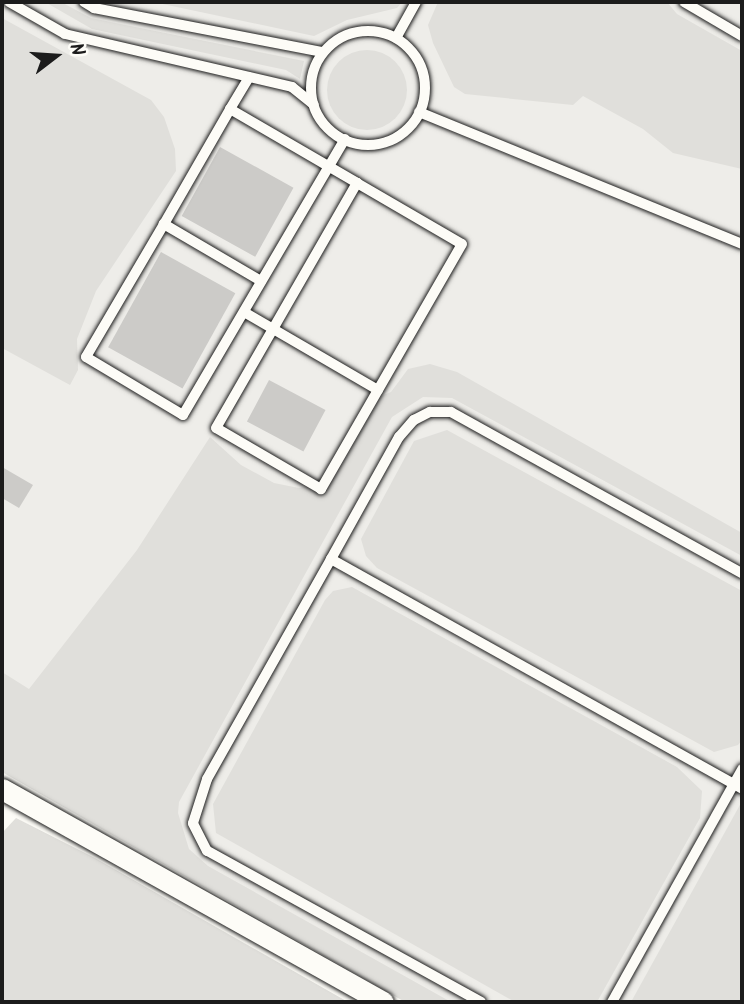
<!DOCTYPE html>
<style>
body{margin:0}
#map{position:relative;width:744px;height:1004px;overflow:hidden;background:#fdfcf7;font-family:Kalam,sans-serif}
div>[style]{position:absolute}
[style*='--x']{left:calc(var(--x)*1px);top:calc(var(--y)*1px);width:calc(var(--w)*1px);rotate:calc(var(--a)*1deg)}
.built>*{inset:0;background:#eeede9}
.green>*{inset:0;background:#e0dfdb}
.round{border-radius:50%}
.building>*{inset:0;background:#cccbc8;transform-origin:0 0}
.roads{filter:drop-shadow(0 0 2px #1c1c1c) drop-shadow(0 0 2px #1c1c1c)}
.service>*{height:10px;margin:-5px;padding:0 5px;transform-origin:5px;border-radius:5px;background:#fdfcf7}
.service>.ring{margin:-5px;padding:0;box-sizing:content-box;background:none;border:10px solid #fdfcf7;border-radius:50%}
.minor>*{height:21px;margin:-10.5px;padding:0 10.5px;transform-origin:10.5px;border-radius:10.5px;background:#fdfcf7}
span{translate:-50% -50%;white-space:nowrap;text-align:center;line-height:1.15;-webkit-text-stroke:7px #fdfcf7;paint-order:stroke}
.frame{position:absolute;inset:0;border:4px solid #1c1c1c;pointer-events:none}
.north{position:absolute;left:21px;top:21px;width:70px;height:70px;-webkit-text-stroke:5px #fdfcf7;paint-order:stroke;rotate:73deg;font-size:19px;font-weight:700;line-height:28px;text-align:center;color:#1c1c1c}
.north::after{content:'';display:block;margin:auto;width:24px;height:32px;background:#1c1c1c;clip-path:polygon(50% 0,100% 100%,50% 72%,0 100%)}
</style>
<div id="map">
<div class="built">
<div style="clip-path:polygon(2px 2px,742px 2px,742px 1002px,421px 1002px,2px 764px)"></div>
</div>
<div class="green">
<div style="clip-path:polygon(45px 2px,61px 2px,91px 18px,304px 61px,300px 79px,286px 70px,92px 29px)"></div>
<div style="clip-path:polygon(153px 2px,402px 2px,397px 8px,347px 20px,314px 36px)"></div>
<div style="clip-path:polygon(438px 2px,667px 2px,677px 14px,742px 51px,742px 169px,673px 153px,643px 129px,583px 96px,573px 105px,465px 94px,454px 87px,433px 43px,428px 25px)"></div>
<div style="clip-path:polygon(2px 18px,151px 100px,164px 117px,175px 149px,176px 171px,96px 291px,77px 339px,78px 370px,70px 385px,2px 348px)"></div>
<div class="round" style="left:327px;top:50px;width:80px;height:80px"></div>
<div style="clip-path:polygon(430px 364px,457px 372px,742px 533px,742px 556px,452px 398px,423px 397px,392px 417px,179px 802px,178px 813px,189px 849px,208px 866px,451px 1002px,405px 1002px,2px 772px,2px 672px,29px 689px,137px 550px,210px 437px,241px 465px,274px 483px,299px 488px,320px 484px,336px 475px,381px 396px,391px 392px,408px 369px)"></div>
<div style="clip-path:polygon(447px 430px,742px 591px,742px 740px,738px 745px,714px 752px,377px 568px,366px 556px,361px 539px,414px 441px)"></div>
<div style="clip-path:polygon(352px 587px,677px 767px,702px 791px,700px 818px,597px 1002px,515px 1002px,216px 833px,213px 804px,325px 600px,333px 591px)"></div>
<div style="clip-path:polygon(741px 803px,742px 1002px,631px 1002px)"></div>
<div style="clip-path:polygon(16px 818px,95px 858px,348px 1002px,2px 1002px,2px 833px)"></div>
</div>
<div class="building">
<div style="left:220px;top:147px;width:84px;height:79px;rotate:29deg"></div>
<div style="left:161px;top:252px;width:85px;height:109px;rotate:29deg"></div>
<div style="left:269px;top:380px;width:64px;height:47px;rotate:28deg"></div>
<div style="clip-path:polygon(2px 467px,33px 485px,19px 508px,2px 498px)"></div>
</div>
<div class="roads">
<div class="service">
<div style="--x:9;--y:2;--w:64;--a:29.7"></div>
<div style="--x:65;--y:34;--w:233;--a:13.1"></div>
<div style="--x:292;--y:87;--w:28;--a:39"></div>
<div style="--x:84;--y:2;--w:12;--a:31"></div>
<div style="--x:94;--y:8;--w:233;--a:10.9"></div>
<div style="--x:684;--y:2;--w:67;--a:30.4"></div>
<div class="ring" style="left:311px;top:31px;width:104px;height:104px"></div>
<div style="--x:396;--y:38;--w:41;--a:-60.9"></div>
<div style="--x:230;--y:109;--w:37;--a:-59"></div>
<div style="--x:419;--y:112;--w:349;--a:22.2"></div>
<div style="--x:164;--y:224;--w:154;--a:120.4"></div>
<div style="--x:86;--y:357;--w:113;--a:30.9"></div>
<div style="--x:183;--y:415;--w:320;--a:-59.6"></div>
<div style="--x:261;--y:281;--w:113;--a:-149.6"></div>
<div style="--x:164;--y:224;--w:133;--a:-60.1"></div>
<div style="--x:230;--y:109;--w:147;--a:30.2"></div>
<div style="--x:357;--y:183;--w:121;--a:30.2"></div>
<div style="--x:462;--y:244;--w:283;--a:119.9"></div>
<div style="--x:321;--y:489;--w:121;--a:-149.8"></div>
<div style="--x:216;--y:428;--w:283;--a:-60.1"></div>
<div style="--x:244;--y:312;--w:155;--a:30.2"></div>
<div style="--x:331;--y:559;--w:140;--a:-60.9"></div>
<div style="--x:399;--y:437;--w:23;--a:-49"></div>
<div style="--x:414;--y:420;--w:18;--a:-27"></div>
<div style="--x:430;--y:412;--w:21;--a:0"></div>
<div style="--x:451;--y:412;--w:333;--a:29"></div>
<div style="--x:481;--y:1002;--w:313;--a:-151.1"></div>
<div style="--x:207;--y:851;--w:31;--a:-117"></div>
<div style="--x:193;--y:823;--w:46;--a:-72.3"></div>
<div style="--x:207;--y:779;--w:253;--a:-60.6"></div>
<div style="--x:331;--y:559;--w:471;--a:29.2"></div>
<div style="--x:612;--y:1002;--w:267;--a:-60.8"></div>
</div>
<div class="minor">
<div style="--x:2;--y:789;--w:436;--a:29.2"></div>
</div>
</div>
<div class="frame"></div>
<div class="north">N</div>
</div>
